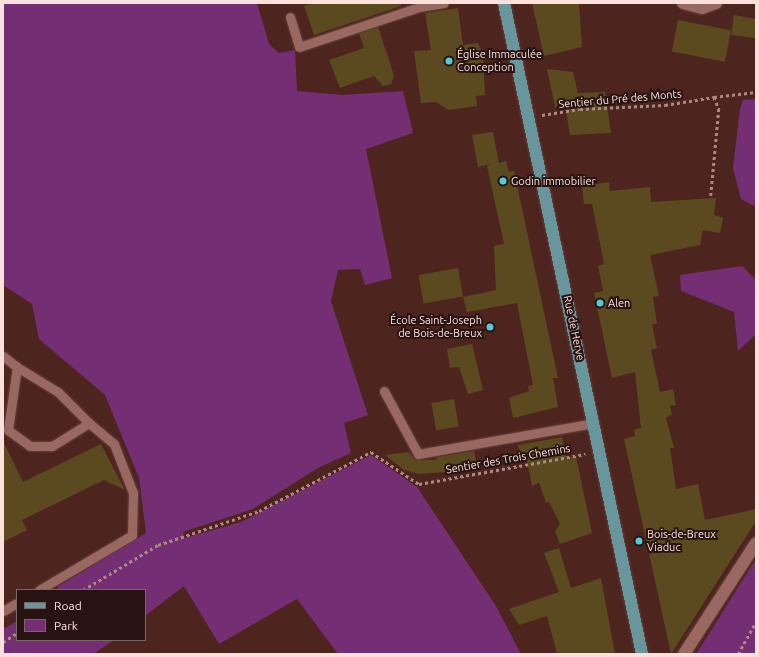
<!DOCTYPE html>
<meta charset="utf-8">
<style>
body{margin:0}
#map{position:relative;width:759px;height:657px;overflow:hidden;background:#4e241f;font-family:Ubuntu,sans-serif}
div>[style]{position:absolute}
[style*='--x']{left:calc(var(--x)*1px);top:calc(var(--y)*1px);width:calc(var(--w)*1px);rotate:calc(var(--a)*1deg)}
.green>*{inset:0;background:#742e73}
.building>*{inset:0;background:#5b4a1f;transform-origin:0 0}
.path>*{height:2.5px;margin-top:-1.25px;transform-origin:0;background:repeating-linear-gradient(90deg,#ac8984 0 3px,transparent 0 6px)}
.roads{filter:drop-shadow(0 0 1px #67423f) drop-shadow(0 0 1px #67423f)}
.lane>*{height:9px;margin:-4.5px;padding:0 4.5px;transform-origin:4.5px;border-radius:4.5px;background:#986861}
.street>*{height:12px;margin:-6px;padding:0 6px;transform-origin:6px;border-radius:6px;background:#986861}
.primary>*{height:12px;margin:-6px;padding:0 6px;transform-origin:6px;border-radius:6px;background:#68969d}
.dots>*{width:11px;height:11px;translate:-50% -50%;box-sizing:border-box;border:2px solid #271412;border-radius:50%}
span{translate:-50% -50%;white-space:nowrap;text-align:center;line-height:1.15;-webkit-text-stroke:4px #271412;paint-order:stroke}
.poi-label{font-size:11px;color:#fce0db}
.left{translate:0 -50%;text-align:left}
.right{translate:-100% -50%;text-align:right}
.street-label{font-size:11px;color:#fce0db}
.frame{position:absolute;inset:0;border:4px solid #fce0db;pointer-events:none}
.legend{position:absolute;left:16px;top:589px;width:130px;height:52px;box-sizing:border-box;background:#271412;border:1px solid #7c6662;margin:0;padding:5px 7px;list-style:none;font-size:12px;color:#fce0db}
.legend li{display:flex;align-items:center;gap:8px;height:20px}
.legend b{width:20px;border:1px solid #7c6662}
</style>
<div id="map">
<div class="green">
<div style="clip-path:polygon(3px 3px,257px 3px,269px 44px,279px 53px,295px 50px,297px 91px,343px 95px,403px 91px,413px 133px,366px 149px,392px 278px,365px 285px,360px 269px,338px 270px,331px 301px,368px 415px,344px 423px,351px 453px,318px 468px,253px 509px,183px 532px,185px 538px,241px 522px,371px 455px,417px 487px,496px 606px,521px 654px,338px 654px,297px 599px,219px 644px,184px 586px,145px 616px,145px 590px,59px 590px,57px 587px,146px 533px,139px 478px,105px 395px,39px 339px,32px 304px,3px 285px)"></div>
<div style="clip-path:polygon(756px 99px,756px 207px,741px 199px,733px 168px,740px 109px,743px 100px)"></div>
<div style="clip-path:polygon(742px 266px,756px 280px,756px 334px,738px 351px,734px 312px,681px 291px,680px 275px)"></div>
<div style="clip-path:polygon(756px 559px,756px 654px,696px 654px)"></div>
<div style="clip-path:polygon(17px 621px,17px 640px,114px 640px,93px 654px,3px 654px,3px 629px)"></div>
</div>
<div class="building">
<div style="clip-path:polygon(313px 3px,401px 3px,401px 6px,314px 35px,304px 6px)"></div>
<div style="clip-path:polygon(532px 3px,579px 3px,582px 47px,544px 56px)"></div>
<div style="clip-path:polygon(458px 8px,463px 45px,478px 43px,483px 56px,485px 95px,476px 96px,477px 106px,448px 110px,436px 102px,421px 103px,414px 51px,431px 50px,425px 13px)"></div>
<div style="clip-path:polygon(734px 15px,756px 19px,756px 38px,731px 35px)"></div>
<div style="left:678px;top:20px;width:54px;height:32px;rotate:11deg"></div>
<div style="clip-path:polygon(378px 27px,394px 75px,391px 84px,383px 86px,374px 76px,340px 88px,329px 60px,364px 48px,359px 33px)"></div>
<div style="clip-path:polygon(547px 69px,573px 72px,578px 93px,605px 92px,611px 133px,570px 135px,565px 105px,555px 107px)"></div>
<div style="clip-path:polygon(493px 132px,499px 163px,506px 161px,509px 172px,514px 171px,558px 378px,553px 378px,558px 407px,513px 418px,509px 398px,529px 391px,528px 386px,533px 385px,517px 303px,467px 312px,463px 297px,496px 290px,494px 246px,504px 244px,487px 166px,492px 164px,478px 167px,472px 135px)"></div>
<div style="clip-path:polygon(609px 182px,610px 191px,650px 187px,651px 202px,716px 198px,714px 215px,723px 218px,720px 233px,703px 230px,700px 245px,650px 255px,659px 296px,653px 297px,657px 324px,652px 324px,657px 348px,651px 350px,660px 392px,673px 389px,676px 405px,670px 406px,672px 414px,666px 418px,674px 448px,670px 448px,676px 489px,698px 484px,705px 520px,756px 509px,756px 521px,671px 654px,624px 439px,635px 436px,634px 430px,641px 428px,635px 372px,612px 378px,594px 293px,603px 291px,598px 266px,604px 264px,592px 204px,584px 204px,582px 186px)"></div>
<div style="left:458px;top:268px;width:29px;height:40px;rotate:80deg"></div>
<div style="clip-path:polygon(472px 344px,483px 390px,468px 394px,459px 367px,450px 368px,447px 349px)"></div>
<div style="left:454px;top:399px;width:28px;height:23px;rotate:80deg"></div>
<div style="clip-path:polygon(562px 437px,566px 458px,576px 456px,592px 533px,560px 544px,555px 531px,560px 524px,549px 502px,546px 503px,539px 483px,532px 486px,527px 460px,522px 461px,518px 445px)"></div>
<div style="clip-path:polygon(3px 441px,23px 482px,101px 444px,125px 490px,104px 480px,22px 520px,27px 530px,3px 542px)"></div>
<div style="clip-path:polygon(474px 451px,477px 466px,469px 470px,420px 474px,404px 470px,385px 455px,408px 452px,416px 460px,436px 460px,437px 457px)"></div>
<div style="clip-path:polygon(559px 548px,571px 588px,601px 578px,615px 654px,557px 654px,547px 616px,519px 625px,509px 609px,559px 592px,544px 553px)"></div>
</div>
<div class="path">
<div style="--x:714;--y:97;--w:42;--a:-6.8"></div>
<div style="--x:542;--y:115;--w:38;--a:-9"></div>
<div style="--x:580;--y:109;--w:85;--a:-2.7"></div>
<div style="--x:665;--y:105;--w:50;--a:-9.3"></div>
<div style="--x:714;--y:97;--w:13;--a:67"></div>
<div style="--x:719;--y:109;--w:87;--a:95.3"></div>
<div style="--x:83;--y:590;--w:87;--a:-31"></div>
<div style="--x:158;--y:545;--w:107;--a:-18.6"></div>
<div style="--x:259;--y:511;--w:127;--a:-27.8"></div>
<div style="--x:371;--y:452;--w:58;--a:33.7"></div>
<div style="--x:419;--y:484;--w:169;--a:-10.2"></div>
<div style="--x:3;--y:642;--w:17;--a:-33"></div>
<div style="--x:738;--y:654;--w:37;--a:-61"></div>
</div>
<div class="roads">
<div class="lane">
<div style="--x:290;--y:17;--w:31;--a:73"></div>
<div style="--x:299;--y:47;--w:126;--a:-18.4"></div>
<div style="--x:419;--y:7;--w:25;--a:-9"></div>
<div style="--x:3;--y:356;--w:18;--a:38"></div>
<div style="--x:17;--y:367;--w:48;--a:31.4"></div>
<div style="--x:58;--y:392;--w:44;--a:45"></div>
<div style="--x:89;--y:423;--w:44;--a:148.1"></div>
<div style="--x:52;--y:446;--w:22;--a:180"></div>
<div style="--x:30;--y:446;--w:27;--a:-144"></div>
<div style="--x:8;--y:430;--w:64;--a:-81.9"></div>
<div style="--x:384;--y:391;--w:72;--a:61.6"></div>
<div style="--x:418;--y:454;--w:178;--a:-10"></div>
<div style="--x:39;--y:590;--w:108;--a:-30.6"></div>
<div style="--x:132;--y:535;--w:42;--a:-88.6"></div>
<div style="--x:133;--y:493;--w:53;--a:-111.2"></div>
<div style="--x:114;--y:444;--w:33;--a:-140"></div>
<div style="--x:3;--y:611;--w:16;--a:-30"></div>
</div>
<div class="street">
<div style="--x:683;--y:3;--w:20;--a:15"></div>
<div style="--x:702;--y:8;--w:15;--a:-20"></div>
<div style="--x:684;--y:654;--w:132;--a:-57"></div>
</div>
<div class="primary">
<div style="--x:504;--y:3;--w:665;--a:78.03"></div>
</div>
</div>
<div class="dots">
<div style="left:449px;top:61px;background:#53cbdc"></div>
<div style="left:503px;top:181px;background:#53cbdc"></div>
<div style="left:600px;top:303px;background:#53cbdc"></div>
<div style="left:490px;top:327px;background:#53cbdc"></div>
<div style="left:639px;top:541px;background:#53cbdc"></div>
</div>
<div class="poi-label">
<span class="left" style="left:457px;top:61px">Église Immaculée<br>Conception</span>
<span class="left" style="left:511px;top:181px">Godin immobilier</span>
<span class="left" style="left:608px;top:303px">Alen</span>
<span class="right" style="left:482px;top:327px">École Saint-Joseph<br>de Bois-de-Breux</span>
<span class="left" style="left:647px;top:541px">Bois-de-Breux<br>Viaduc</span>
</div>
<div class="street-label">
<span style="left:620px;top:99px;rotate:-5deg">Sentier du Pré des Monts</span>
<span style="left:574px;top:328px;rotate:78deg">Rue de Herve</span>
<span style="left:508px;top:459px;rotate:-10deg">Sentier des Trois Chemins</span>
</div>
<div class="frame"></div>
<ul class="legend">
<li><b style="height:5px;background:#68969d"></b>Road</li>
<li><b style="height:11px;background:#742e73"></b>Park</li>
</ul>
</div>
